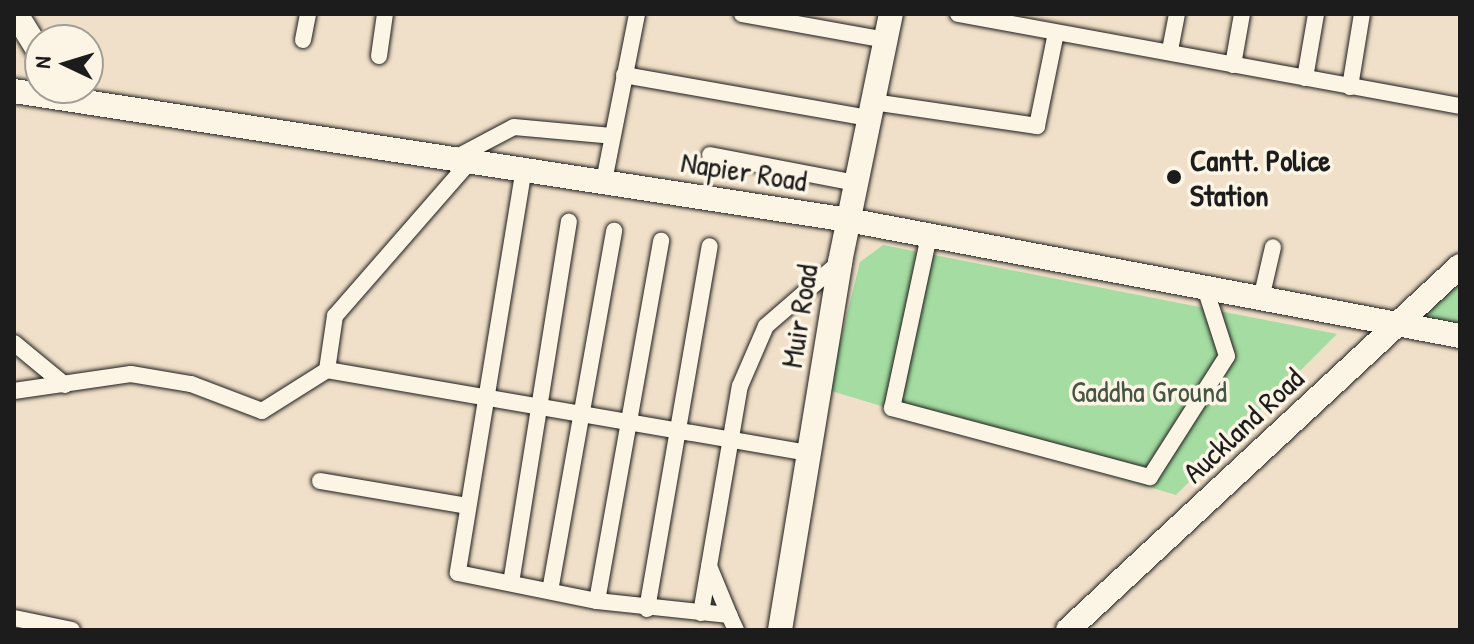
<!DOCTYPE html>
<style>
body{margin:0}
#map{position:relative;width:1474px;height:644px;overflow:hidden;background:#f1e0c9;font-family:"Patrick Hand",sans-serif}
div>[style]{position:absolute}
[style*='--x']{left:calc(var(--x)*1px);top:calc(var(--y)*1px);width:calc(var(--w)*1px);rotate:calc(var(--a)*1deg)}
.green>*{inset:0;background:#a4dca1}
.roads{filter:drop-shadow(0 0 2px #1c1c1c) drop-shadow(0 0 2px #1c1c1c)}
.street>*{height:16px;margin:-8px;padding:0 8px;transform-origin:8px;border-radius:8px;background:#fcf5e5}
.secondary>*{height:24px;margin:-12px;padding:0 12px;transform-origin:12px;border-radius:12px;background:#fcf5e5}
.dots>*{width:22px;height:22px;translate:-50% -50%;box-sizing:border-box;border:4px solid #fcf5e5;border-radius:50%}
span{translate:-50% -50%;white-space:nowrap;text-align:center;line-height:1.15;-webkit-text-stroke:7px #fcf5e5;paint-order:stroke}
.poi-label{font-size:30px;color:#1c1c1c;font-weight:700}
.left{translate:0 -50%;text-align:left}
.street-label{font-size:30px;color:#1c1c1c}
.park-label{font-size:30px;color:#455644}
.frame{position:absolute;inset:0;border:16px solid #1c1c1c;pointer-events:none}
.north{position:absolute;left:24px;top:24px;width:80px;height:80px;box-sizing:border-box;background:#fcf5e5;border:2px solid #a29e95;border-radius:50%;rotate:274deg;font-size:22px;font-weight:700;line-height:32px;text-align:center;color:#1c1c1c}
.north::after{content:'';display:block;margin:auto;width:28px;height:36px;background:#1c1c1c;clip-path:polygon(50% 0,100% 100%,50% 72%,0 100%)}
</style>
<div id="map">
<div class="green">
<div style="clip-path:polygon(883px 245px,1337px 334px,1176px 495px,828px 390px,860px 262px)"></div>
<div style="clip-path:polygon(1460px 279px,1460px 324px,1420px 316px)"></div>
</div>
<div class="roads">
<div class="street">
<div style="--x:742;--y:14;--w:146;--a:10.2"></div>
<div style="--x:958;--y:14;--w:510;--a:10.39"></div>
<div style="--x:303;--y:40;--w:26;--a:-79"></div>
<div style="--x:1170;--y:50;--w:37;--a:-79"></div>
<div style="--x:379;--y:56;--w:42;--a:-81.9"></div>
<div style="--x:1233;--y:65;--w:52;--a:-80"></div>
<div style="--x:624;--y:75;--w:249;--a:10"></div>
<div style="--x:1305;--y:78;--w:65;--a:-80.2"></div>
<div style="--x:1350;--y:87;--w:74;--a:-80.7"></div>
<div style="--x:873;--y:102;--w:166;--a:8.3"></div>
<div style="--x:1037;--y:126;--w:95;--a:-78.5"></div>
<div style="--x:710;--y:155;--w:149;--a:10.9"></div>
<div style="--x:457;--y:157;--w:64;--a:-27.8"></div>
<div style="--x:514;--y:127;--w:98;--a:5.2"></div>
<div style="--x:524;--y:168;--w:410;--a:99.3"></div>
<div style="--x:458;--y:573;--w:142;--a:11.4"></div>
<div style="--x:597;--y:601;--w:133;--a:6.1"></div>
<div style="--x:729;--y:615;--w:17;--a:65"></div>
<div style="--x:604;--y:181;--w:170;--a:-78.8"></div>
<div style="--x:929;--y:236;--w:176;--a:102.1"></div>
<div style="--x:892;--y:408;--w:267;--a:15"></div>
<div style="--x:1150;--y:477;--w:143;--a:-57.5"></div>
<div style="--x:1227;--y:356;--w:71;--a:-107.9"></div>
<div style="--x:1261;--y:299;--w:53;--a:-77"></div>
<div style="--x:14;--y:343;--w:66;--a:39.5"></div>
<div style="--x:327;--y:370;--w:489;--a:9.8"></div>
<div style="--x:14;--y:391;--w:118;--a:-8.3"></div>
<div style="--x:131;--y:374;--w:61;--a:9.5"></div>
<div style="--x:191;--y:384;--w:76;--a:20.8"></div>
<div style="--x:262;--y:411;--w:77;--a:-32.2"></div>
<div style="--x:327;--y:370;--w:55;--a:-81.6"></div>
<div style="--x:335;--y:316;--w:208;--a:-48.9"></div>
<div style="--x:320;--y:481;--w:150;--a:9.6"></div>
<div style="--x:709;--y:566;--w:55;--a:67.6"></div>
<div style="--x:511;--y:583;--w:366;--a:-80.9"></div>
<div style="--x:550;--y:591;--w:366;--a:-79.9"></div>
<div style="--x:597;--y:601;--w:366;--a:-79.9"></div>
<div style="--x:647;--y:609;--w:368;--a:-80.2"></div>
<div style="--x:701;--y:613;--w:230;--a:-80.3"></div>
<div style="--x:740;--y:386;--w:65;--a:-66.6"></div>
<div style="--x:766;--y:326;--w:98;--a:-40.9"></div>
<div style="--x:14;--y:618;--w:59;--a:11.7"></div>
</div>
<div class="secondary">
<div style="--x:16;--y:14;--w:46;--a:58.4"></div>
<div style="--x:14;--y:91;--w:844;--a:8.79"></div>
<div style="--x:848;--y:220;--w:623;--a:10.73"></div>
<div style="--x:780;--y:630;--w:373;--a:-80.7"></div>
<div style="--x:840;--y:262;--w:253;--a:-78.4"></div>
<div style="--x:1068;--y:630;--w:535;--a:-42.88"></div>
</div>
</div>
<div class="dots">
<div style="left:1174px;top:177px;background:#1c1c1c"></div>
</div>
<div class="poi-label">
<span class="left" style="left:1190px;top:177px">Cantt. Police<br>Station</span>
</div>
<div class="street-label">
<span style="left:744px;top:171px;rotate:9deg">Napier Road</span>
<span style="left:799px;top:316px;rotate:-81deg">Muir Road</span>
<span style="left:1243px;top:425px;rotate:-43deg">Auckland Road</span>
</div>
<div class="park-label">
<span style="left:1149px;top:391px">Gaddha Ground</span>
</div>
<div class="frame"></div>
<div class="north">N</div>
</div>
